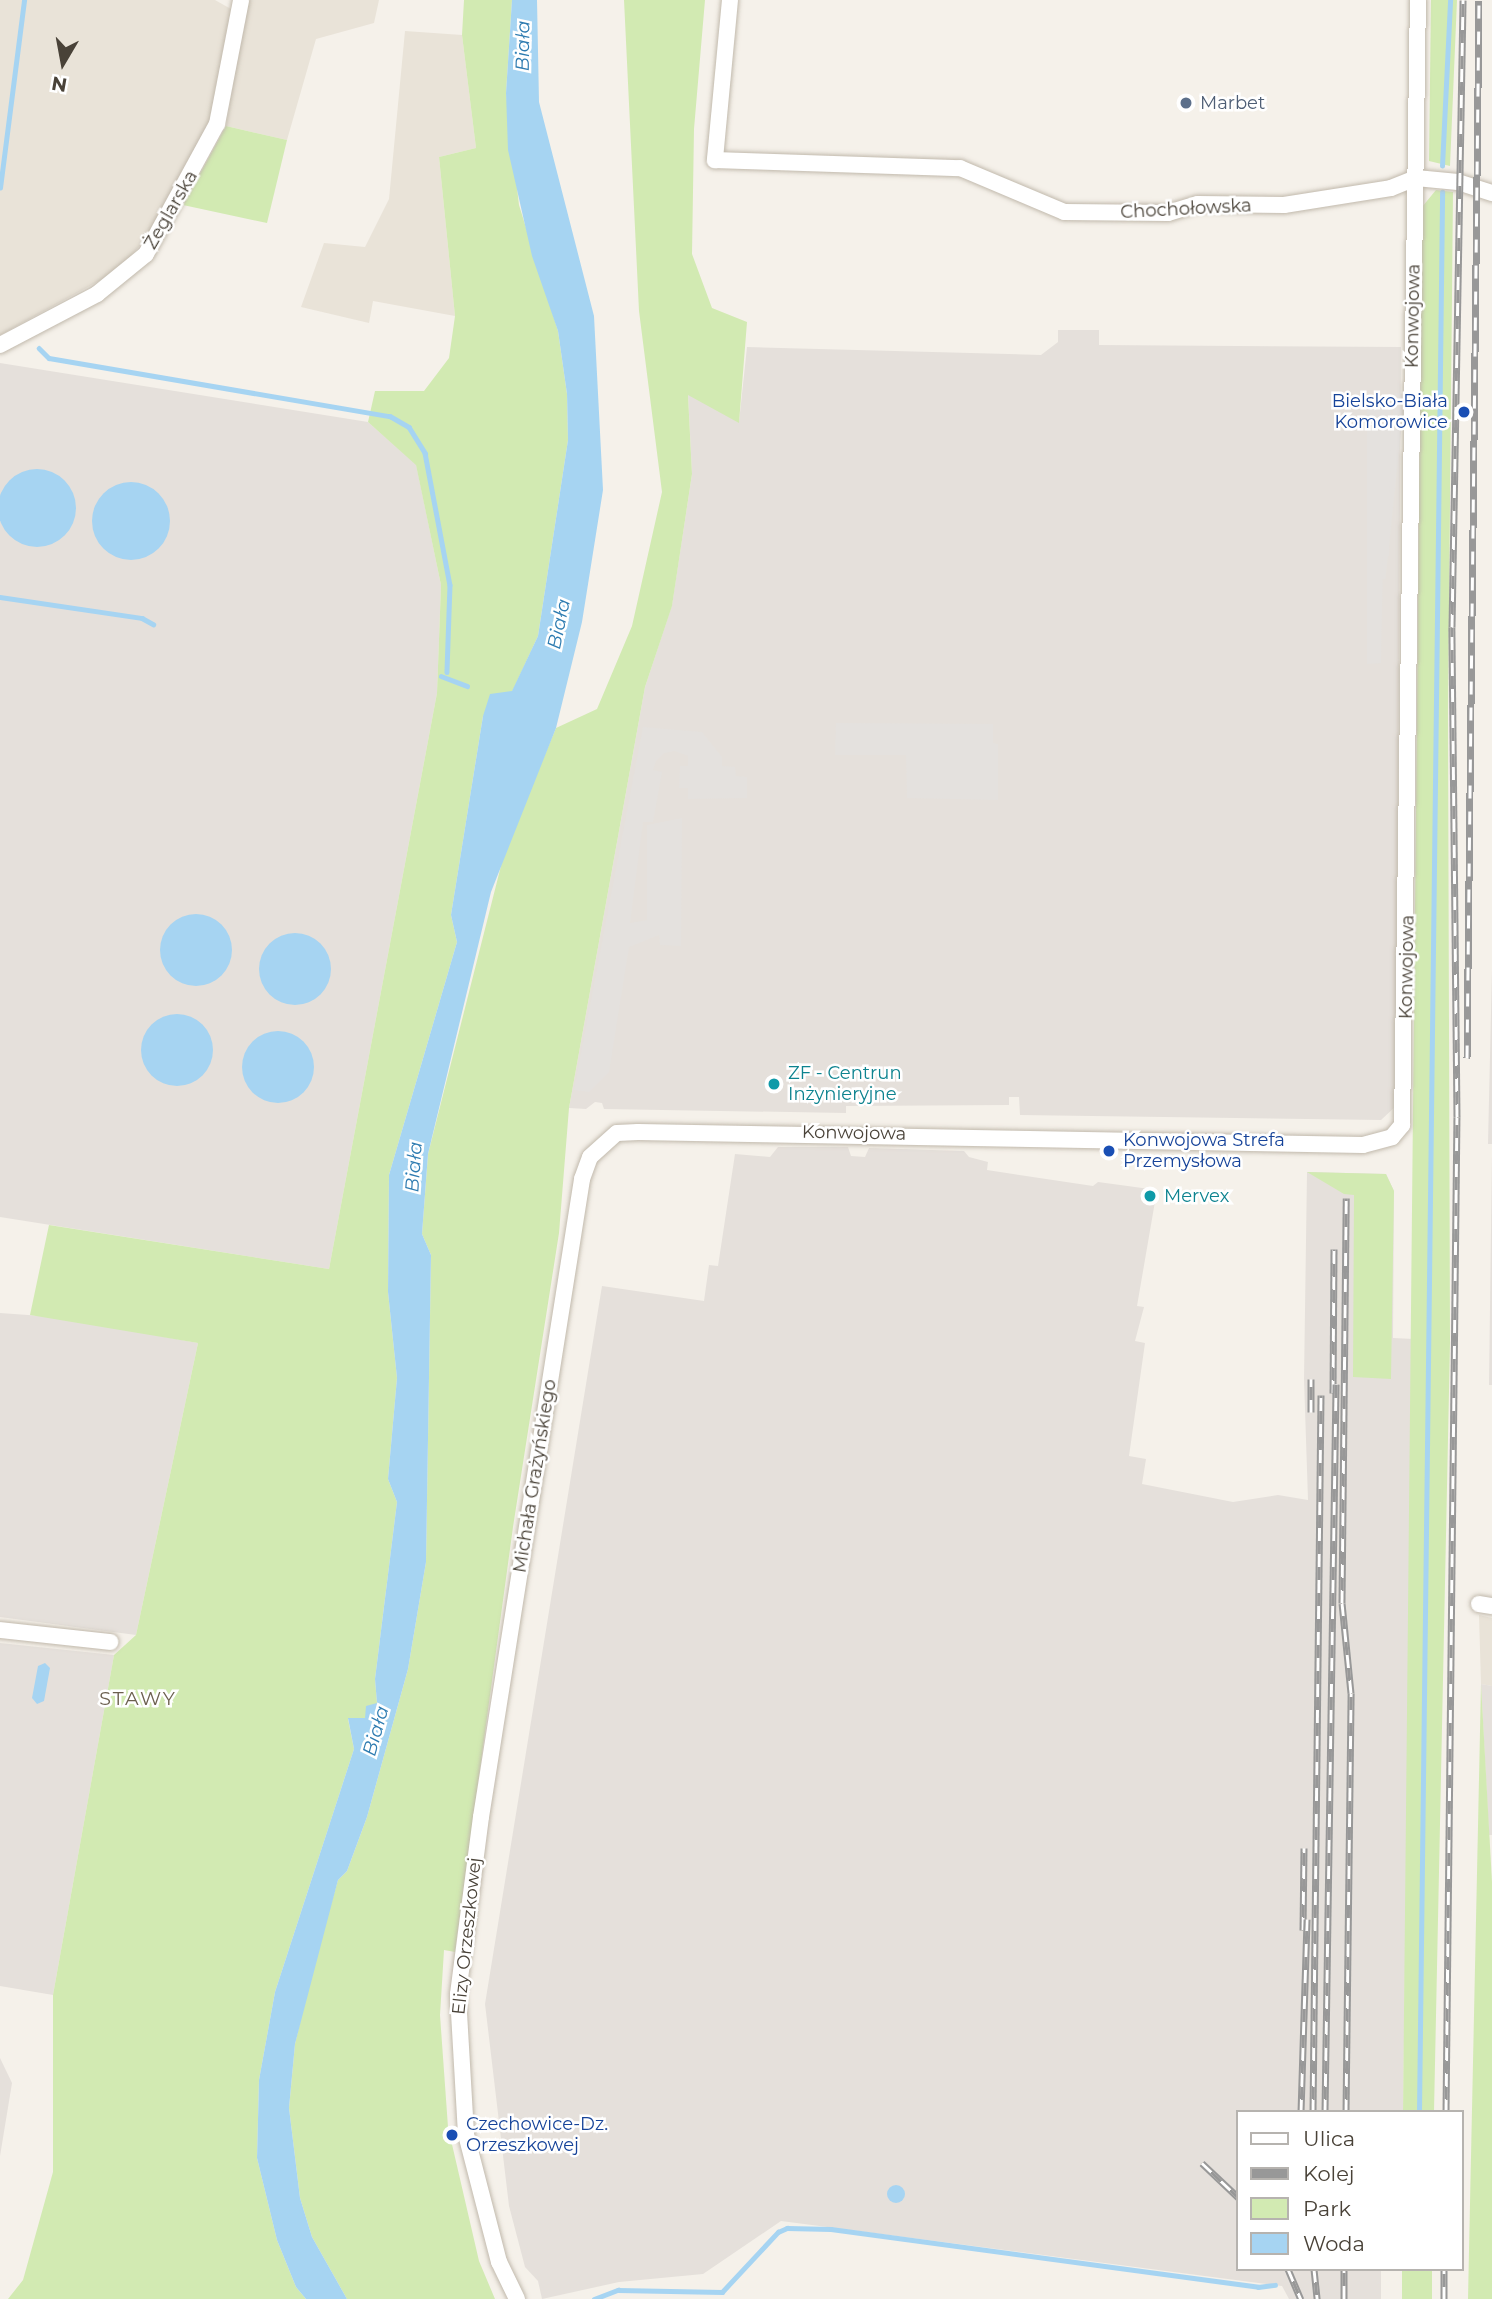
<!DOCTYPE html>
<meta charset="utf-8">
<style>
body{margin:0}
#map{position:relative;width:1492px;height:2299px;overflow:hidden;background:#f5f1ea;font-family:Montserrat,sans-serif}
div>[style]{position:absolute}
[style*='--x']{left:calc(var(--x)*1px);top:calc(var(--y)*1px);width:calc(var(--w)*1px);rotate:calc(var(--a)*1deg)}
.residential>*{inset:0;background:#e9e3d8}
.industrial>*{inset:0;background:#e5e0db}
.green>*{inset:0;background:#d2eab2;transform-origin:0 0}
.parking>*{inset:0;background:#e4e1de;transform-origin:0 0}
.water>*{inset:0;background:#a6d4f2}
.round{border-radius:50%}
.stream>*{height:4.5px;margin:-2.25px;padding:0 2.25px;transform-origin:2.25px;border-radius:2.25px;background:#a6d4f2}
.roads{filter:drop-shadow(0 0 2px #c1b9ac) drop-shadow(0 0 2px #c1b9ac)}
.minor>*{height:16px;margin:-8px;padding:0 8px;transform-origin:8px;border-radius:8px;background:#fff}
.rail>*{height:7px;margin-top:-3.5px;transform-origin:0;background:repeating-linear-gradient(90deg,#fff 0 13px,#989898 0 26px);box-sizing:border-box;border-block:2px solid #989898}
.dots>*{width:19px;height:19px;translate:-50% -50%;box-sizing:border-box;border:4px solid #fff;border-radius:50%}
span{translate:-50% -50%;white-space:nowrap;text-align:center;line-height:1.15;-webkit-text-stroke:5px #fff;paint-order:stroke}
.service-label{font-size:18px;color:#4e5e75}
.left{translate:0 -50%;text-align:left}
.street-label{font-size:18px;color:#494238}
.transit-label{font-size:18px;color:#164399}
.right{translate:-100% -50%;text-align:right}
.culture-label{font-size:18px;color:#0d838f}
.water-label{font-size:19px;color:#2d7bb0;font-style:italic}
.neighbourhood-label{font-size:19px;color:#6c604f;letter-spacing:2px}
.legend{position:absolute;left:1236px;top:2110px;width:228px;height:161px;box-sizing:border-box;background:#fff;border:2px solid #b6b3af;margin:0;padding:9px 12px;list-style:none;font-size:21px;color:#494238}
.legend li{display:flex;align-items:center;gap:14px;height:35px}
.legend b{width:35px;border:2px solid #b6b3af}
.north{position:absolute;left:28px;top:28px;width:70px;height:70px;-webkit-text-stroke:5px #fff;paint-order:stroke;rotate:190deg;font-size:19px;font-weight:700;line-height:28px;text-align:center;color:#494238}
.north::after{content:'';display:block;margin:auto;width:24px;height:32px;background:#494238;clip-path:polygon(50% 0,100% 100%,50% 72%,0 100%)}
</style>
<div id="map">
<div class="residential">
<div style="clip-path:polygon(0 0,215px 0,231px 9px,213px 121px,152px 231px,119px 270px,0 335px)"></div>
<div style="clip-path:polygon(247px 0,379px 0,374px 23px,316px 39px,287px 140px,226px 126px)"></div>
<div style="clip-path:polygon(405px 31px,462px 35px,476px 148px,439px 157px,455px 316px,373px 301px,369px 323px,301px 307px,324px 243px,365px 247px,389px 199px)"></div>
<div style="clip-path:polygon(1479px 1615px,1492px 1618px,1492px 1686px,1481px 1684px)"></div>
</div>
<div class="industrial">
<div style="clip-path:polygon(1058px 330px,1099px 330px,1099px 345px,1401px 347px,1396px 1106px,1381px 1120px,1020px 1115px,1019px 1097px,1009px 1097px,1009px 1105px,846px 1106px,846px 1113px,604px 1109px,602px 1103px,595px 1102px,586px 1109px,569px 1108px,645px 687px,672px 605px,692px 474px,688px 394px,739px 422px,747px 347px,1041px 355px,1058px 342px)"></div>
<div style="clip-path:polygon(0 363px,368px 422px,416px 464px,441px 585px,437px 693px,329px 1269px,0 1217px)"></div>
<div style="clip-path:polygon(1492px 970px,1492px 1144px,1488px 1144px)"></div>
<div style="clip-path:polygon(778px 1147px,848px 1147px,851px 1156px,865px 1157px,869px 1148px,964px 1151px,969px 1157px,988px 1162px,987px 1170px,1093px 1186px,1098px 1182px,1157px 1190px,1137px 1306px,1144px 1307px,1135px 1341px,1145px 1343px,1129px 1456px,1146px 1459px,1142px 1484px,1233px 1502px,1278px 1495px,1308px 1500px,1304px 1379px,1307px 1172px,1386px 1174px,1394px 1191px,1393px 1338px,1414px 1339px,1403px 2112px,1238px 2112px,1238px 2269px,1381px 2269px,1381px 2299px,1289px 2299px,1282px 2286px,781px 2221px,703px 2274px,619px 2282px,542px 2299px,538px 2281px,525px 2267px,509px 2206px,485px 2004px,602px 1286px,704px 1301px,709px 1265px,718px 1266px,735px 1154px,770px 1157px)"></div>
<div style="clip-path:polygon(1492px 1155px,1492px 1385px,1489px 1385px)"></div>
<div style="clip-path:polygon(0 1313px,56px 1317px,198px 1343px,136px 1635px,0 1617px)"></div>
<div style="clip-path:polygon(0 1643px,114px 1655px,53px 1995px,0 1986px)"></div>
<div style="clip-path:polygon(1481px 1684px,1492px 1686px,1492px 1835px,1489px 1835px)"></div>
<div style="clip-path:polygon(0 2058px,12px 2083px,0 2156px)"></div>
</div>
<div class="green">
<div style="clip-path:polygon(464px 0,512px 0,506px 93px,519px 205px,558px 331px,567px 394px,568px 440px,538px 636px,512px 692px,483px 716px,451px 915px,457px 942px,389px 1175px,388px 1292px,397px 1378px,388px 1479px,397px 1502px,375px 1679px,377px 1703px,365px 1718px,348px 1719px,354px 1749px,275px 1992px,259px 2080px,257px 2158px,277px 2240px,296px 2287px,306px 2299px,8px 2299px,23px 2280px,53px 2172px,53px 1995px,114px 1655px,136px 1635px,198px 1343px,30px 1315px,49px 1225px,329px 1269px,437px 693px,441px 585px,416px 465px,368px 422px,375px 391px,424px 391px,449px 358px,455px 316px,439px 157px,476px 148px,462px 35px)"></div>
<div style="clip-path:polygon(624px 0,705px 0,694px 129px,692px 254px,712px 308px,747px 322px,739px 423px,688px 395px,692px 474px,672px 606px,645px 687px,569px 1108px,559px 1233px,513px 1527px,455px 1952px,444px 1950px,440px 2015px,448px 2127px,479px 2261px,495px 2299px,347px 2299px,312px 2237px,300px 2198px,289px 2108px,295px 2044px,315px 1959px,338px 1880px,347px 1871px,367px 1817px,408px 1669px,426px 1562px,431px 1255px,422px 1234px,428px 1154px,505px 850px,556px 728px,597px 709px,632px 626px,662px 492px,639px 311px)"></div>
<div style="clip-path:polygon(1431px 0,1457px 0,1450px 166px,1429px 161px)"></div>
<div style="clip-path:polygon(226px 126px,287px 140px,267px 223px,183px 205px)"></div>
<div style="clip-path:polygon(1436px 190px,1453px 192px,1448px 711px,1450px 1343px,1434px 2112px,1403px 2112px,1422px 207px)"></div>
<div style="clip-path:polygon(1307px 1172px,1386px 1174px,1394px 1191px,1391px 1379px,1353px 1377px,1354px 1195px,1344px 1194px)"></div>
<div style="clip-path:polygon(1481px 1684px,1492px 1882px,1492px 2299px,1468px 2299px)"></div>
<div style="left:1402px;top:2269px;width:30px;height:30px"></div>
</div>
<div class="parking">
<div style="left:1395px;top:393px;width:10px;height:186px;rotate:6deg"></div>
<div style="clip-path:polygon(1367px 397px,1391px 397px,1389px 556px,1383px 556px,1381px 663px,1367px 664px)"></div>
<div style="clip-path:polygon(836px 723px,993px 724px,993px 743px,998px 744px,998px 800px,907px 798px,906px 755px,835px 755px)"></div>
<div style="clip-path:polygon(643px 727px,702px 732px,722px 757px,722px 766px,735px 767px,736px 776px,747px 777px,747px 798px,688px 799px,688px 788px,679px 788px,680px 766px,688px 766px,688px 756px,675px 751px,664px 753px,656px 761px,653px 770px,662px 772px,653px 822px,643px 822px,630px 923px,647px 920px,647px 825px,682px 818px,681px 946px,660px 945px,659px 935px,629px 947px,609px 1072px,589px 1092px,574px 1090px)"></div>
</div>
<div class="water">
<div style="clip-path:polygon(512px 0,537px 0,539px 102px,594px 316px,603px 490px,582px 622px,556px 728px,491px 892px,428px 1154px,422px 1234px,431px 1255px,426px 1562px,408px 1669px,367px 1817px,347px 1871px,338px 1880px,295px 2044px,289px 2108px,300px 2198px,312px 2237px,347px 2299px,306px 2299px,296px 2287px,277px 2240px,257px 2158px,259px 2080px,275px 1992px,354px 1749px,348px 1718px,365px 1718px,366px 1706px,377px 1703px,375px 1679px,397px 1502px,388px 1479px,397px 1378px,388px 1292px,389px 1175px,457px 942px,451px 915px,483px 716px,490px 694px,512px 691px,538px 636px,568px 440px,567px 394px,558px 331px,532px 256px,508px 150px,506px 93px)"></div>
<div class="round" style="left:-2px;top:469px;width:78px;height:78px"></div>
<div class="round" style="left:92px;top:482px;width:78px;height:78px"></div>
<div class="round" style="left:160px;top:914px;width:72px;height:72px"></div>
<div class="round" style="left:259px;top:933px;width:72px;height:72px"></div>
<div class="round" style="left:141px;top:1014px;width:72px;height:72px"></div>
<div class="round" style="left:242px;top:1031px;width:72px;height:72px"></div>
<div style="clip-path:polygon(45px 1663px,50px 1668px,44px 1701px,37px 1704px,32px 1698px,38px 1666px)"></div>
<div class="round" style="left:887px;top:2185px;width:18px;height:18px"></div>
</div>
<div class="stream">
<div style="--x:1442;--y:166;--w:166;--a:-87.2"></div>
<div style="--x:0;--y:188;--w:190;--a:-82.7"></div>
<div style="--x:39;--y:348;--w:14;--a:45"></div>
<div style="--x:49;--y:358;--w:346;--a:9.7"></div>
<div style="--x:390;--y:416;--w:22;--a:30"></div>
<div style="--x:409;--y:427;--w:31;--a:58"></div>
<div style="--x:425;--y:453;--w:134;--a:79.3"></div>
<div style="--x:450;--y:585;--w:87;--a:92"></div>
<div style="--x:0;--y:597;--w:144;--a:8.4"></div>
<div style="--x:142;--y:618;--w:13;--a:29"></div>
<div style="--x:441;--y:676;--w:28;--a:21"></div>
<div style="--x:1419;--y:2112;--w:1920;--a:-89.31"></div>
<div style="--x:594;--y:2299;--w:26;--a:-21"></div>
<div style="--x:618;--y:2290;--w:104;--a:1.1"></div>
<div style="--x:722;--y:2292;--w:82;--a:-47"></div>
<div style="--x:778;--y:2232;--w:10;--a:-24"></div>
<div style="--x:787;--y:2228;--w:44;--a:1.3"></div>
<div style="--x:831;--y:2229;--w:431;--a:7.7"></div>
<div style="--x:1258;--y:2287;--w:17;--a:-7"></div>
</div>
<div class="roads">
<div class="minor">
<div style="--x:730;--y:0;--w:161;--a:95.4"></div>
<div style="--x:715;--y:160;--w:245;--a:1.9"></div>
<div style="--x:960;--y:168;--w:113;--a:22.9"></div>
<div style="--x:1064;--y:212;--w:104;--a:0.6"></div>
<div style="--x:1168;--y:213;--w:31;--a:-17"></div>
<div style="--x:1198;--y:204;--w:86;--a:0.7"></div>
<div style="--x:1284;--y:205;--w:108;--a:-9"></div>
<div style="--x:1391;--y:188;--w:27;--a:-22"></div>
<div style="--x:1416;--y:178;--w:42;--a:5.4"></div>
<div style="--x:1458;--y:182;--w:36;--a:18"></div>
<div style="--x:0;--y:345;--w:110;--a:-27.7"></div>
<div style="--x:97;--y:294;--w:63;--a:-39.2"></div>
<div style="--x:146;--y:254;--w:148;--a:-61.4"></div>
<div style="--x:217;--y:124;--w:126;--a:-79"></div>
<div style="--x:1479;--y:1604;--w:13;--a:9"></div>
<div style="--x:0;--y:1630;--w:111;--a:6.2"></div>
<div style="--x:517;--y:2299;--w:41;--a:-115.9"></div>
<div style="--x:499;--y:2262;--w:132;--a:-104.5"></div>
<div style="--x:466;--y:2134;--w:140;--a:-93.3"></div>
<div style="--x:458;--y:1994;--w:178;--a:-82.6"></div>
<div style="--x:481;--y:1817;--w:646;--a:-81"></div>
<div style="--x:582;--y:1179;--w:23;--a:-70"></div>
<div style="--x:590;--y:1157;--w:36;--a:-42"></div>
<div style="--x:617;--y:1133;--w:21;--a:-3"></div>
<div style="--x:638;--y:1132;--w:725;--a:1.03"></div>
<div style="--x:1363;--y:1145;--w:30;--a:-15"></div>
<div style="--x:1392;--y:1137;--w:16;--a:-50"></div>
<div style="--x:1402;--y:1125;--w:1125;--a:-89.19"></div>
</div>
</div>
<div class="rail">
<div style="--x:1467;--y:1058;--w:1058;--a:-89.35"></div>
<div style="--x:1333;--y:1393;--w:144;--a:-89.6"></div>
<div style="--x:1311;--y:1412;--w:33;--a:-90"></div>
<div style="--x:1303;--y:1930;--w:82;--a:-89.3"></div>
<div style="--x:1301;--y:2112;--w:193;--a:-88.2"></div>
<div style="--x:1313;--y:2112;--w:717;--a:-89.36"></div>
<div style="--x:1325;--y:2112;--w:728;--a:-89.13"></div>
<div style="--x:1346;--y:2112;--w:419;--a:-89.3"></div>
<div style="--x:1351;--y:1693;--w:90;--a:-95.7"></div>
<div style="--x:1342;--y:1603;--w:405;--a:-89.4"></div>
<div style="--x:1446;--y:2112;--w:995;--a:-89.37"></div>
<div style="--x:1457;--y:1117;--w:490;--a:-90.6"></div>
<div style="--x:1452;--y:627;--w:627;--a:-88.99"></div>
<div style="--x:1202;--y:2163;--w:50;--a:43.4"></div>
<div style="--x:1288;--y:2269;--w:33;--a:67"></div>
<div style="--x:1314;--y:2269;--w:30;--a:84"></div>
<div style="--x:1344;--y:2299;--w:30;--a:-90"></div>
<div style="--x:1444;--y:2299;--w:30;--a:-90"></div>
</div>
<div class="dots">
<div style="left:1186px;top:103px;background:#5c6f8a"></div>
<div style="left:1464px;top:412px;background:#1a4fb4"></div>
<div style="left:774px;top:1084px;background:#0f9aa8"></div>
<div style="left:1109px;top:1151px;background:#1a4fb4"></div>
<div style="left:1150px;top:1196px;background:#0f9aa8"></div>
<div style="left:452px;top:2135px;background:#1a4fb4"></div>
</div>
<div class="service-label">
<span class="left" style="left:1200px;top:103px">Marbet</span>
</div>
<div class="street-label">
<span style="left:1186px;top:209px;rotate:-3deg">Chochołowska</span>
<span style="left:171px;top:210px;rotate:-60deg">Żeglarska</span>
<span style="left:1413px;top:316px;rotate:-89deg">Konwojowa</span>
<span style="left:1407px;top:967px;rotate:-89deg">Konwojowa</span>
<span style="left:854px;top:1133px;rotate:1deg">Konwojowa</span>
<span style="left:535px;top:1476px;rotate:-81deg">Michała Grażyńskiego</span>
<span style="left:467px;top:1936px;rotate:-84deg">Elizy Orzeszkowej</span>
</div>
<div class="transit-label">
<span class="right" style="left:1448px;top:412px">Bielsko-Biała<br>Komorowice</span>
<span class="left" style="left:1123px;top:1151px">Konwojowa Strefa<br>Przemysłowa</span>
<span class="left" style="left:466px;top:2135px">Czechowice-Dz.<br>Orzeszkowej</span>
</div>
<div class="culture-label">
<span class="left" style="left:788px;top:1084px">ZF - Centrun<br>Inżynieryjne</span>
<span class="left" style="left:1164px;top:1196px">Mervex</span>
</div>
<div class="water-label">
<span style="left:523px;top:46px;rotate:-89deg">Biała</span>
<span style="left:559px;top:624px;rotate:-78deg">Biała</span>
<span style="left:414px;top:1167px;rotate:-86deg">Biała</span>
<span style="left:376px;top:1731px;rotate:-74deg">Biała</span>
</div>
<div class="neighbourhood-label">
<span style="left:138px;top:1699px">STAWY</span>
</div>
<ul class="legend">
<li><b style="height:9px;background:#fff"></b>Ulica</li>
<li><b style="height:9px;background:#989898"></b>Kolej</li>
<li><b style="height:19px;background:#d2eab2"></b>Park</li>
<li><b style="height:19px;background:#a6d4f2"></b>Woda</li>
</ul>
<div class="north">N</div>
</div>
